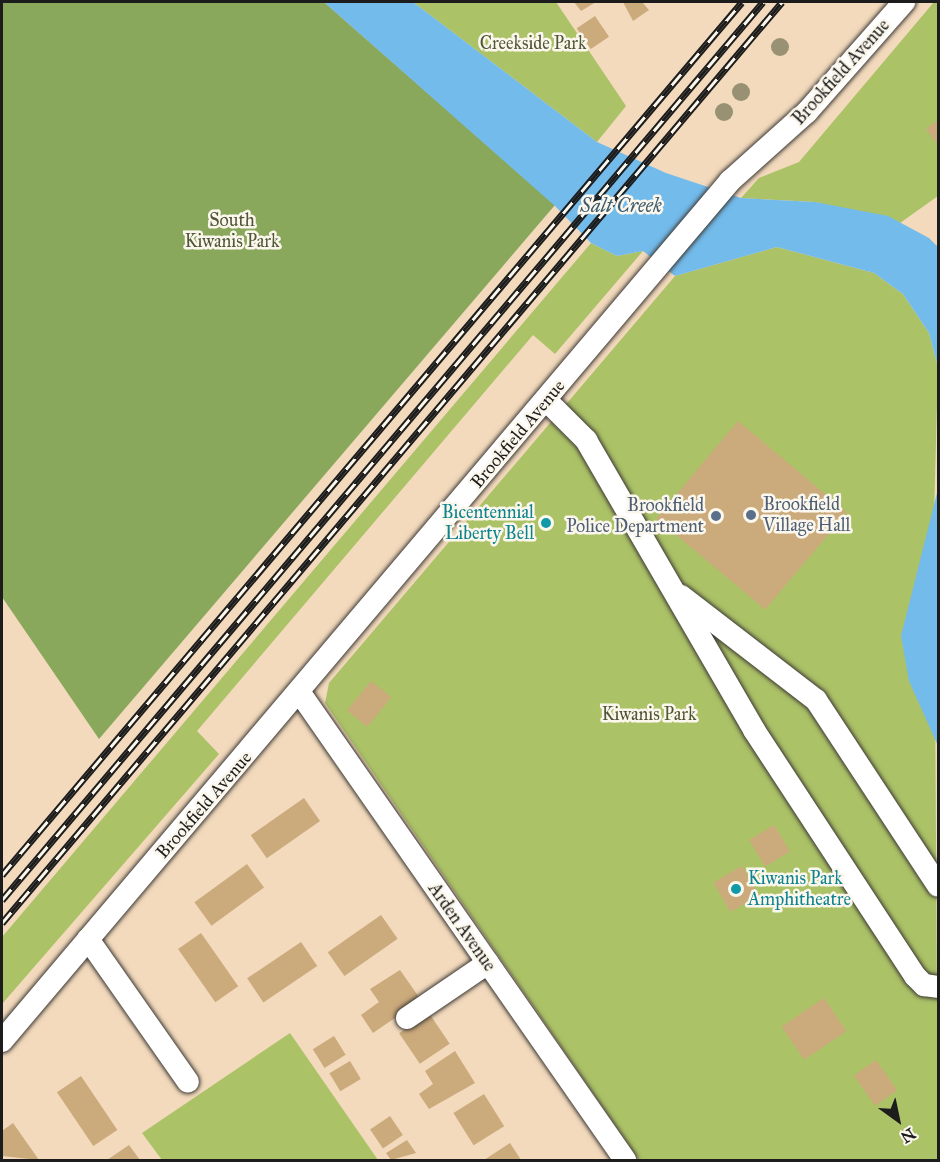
<!DOCTYPE html>
<style>
body{margin:0}
#map{position:relative;width:940px;height:1162px;overflow:hidden;background:#f3dabd;font-family:"IM FELL Great Primer",serif}
div>[style]{position:absolute}
[style*='--x']{left:calc(var(--x)*1px);top:calc(var(--y)*1px);width:calc(var(--w)*1px);rotate:calc(var(--a)*1deg)}
.green>*{inset:0;background:#acc267}
.forest>*{inset:0;background:#89a85c}
.water>*{inset:0;background:#73bbeb}
.building>*{inset:0;background:#cbaa7c;transform-origin:0 0}
.roads{filter:drop-shadow(0 0 2px #3c3834) drop-shadow(0 0 2px #3c3834)}
.minor>*{height:22px;margin:-11px;padding:0 11px;transform-origin:11px;border-radius:11px;background:#fff}
.rail>*{height:7px;margin-top:-3.5px;transform-origin:0;background:repeating-linear-gradient(90deg,#fbf7ec 0 14px,#1c1c1c 0 28px);box-sizing:border-box;border-block:2px solid #1c1c1c}
.trees>*{width:18px;height:18px;margin:-9px;border-radius:50%;background:#989173}
.dots>*{width:16px;height:16px;translate:-50% -50%;box-sizing:border-box;border:3px solid #fbf7ec;border-radius:50%}
span{translate:-50% -50%;white-space:nowrap;text-align:center;line-height:1.15;-webkit-text-stroke:5px #fbf7ec;paint-order:stroke}
.park-label{font-size:18px;color:#4e5636}
.street-label{font-size:18px;color:#1c1c1c}
.service-label{font-size:18px;color:#4e5e75}
.left{translate:0 -50%;text-align:left}
.right{translate:-100% -50%;text-align:right}
.culture-label{font-size:18px;color:#0d838f}
.water-label{font-size:20px;color:#3f5c6f;font-style:italic}
.frame{position:absolute;inset:0;border:3px solid #1c1c1c;pointer-events:none}
.north{position:absolute;left:868px;top:1090px;width:60px;height:60px;-webkit-text-stroke:4px #fbf7ec;paint-order:stroke;rotate:147deg;font-size:16px;font-weight:700;line-height:24px;text-align:center;color:#1c1c1c}
.north::after{content:'';display:block;margin:auto;width:21px;height:27px;background:#1c1c1c;clip-path:polygon(50% 0,100% 100%,50% 72%,0 100%)}
</style>
<div id="map">
<div class="green">
<div style="clip-path:polygon(413px 2px,556px 2px,626px 106px,597px 142px)"></div>
<div style="clip-path:polygon(934px 2px,938px 2px,938px 196px,900px 223px,815px 202px,741px 198px,759px 178px,799px 162px)"></div>
<div style="clip-path:polygon(591px 243px,617px 256px,643px 251px,555px 354px,533px 335px,197px 731px,219px 754px,2px 1004px,2px 937px)"></div>
<div style="clip-path:polygon(777px 247px,874px 273px,903px 294px,929px 333px,938px 367px,934px 518px,938px 1160px,639px 1160px,325px 703px,329px 683px,675px 276px)"></div>
<div style="clip-path:polygon(290px 1033px,378px 1160px,162px 1160px,142px 1133px)"></div>
</div>
<div class="forest">
<div style="clip-path:polygon(2px 2px,324px 2px,555px 205px,99px 739px,2px 597px)"></div>
</div>
<div class="water">
<div style="clip-path:polygon(324px 2px,413px 2px,597px 142px,666px 173px,741px 198px,815px 202px,888px 216px,929px 238px,938px 247px,938px 367px,929px 333px,903px 294px,874px 273px,777px 247px,675px 276px,643px 251px,617px 256px,591px 243px,555px 206px)"></div>
<div style="clip-path:polygon(938px 489px,938px 746px,909px 681px,901px 636px)"></div>
</div>
<div class="building">
<div style="clip-path:polygon(574px 2px,596px 2px,581px 11px)"></div>
<div style="clip-path:polygon(623px 2px,642px 2px,649px 10px,633px 21px)"></div>
<div style="left:595px;top:16px;width:25px;height:22px;rotate:56deg"></div>
<div style="clip-path:polygon(938px 120px,938px 141px,936px 143px,926px 129px)"></div>
<div style="left:738px;top:421px;width:142px;height:127px;rotate:40deg"></div>
<div style="left:371px;top:681px;width:26px;height:38px;rotate:39deg"></div>
<div style="left:304px;top:798px;width:28px;height:65px;rotate:55deg"></div>
<div style="left:774px;top:825px;width:31px;height:29px;rotate:59deg"></div>
<div style="left:247px;top:864px;width:29px;height:65px;rotate:54deg"></div>
<div style="left:742px;top:866px;width:34px;height:33px;rotate:60deg"></div>
<div style="left:381px;top:915px;width:29px;height:65px;rotate:55deg"></div>
<div style="left:201px;top:933px;width:65px;height:28px;rotate:55deg"></div>
<div style="left:301px;top:942px;width:29px;height:65px;rotate:56deg"></div>
<div style="clip-path:polygon(400px 970px,421px 1000px,373px 1033px,361px 1015px,379px 1002px,370px 989px)"></div>
<div style="left:824px;top:998px;width:40px;height:51px;rotate:56deg"></div>
<div style="left:429px;top:1013px;width:37px;height:36px;rotate:56deg"></div>
<div style="left:334px;top:1036px;width:22px;height:25px;rotate:58deg"></div>
<div style="clip-path:polygon(455px 1051px,475px 1083px,429px 1109px,419px 1094px,433px 1084px,425px 1071px)"></div>
<div style="left:876px;top:1060px;width:37px;height:27px;rotate:55deg"></div>
<div style="left:350px;top:1061px;width:21px;height:24px;rotate:59deg"></div>
<div style="left:81px;top:1076px;width:65px;height:29px;rotate:56deg"></div>
<div style="left:484px;top:1094px;width:38px;height:36px;rotate:58deg"></div>
<div style="left:390px;top:1116px;width:23px;height:24px;rotate:56deg"></div>
<div style="clip-path:polygon(13px 1123px,39px 1160px,2px 1156px,2px 1131px)"></div>
<div style="clip-path:polygon(407px 1140px,416px 1153px,391px 1160px,386px 1153px)"></div>
<div style="clip-path:polygon(510px 1143px,521px 1160px,484px 1160px)"></div>
<div style="clip-path:polygon(129px 1145px,140px 1160px,107px 1160px)"></div>
</div>
<div class="roads">
<div class="minor">
<div style="--x:546;--y:400;--w:57;--a:45"></div>
<div style="--x:586;--y:440;--w:335;--a:59.9"></div>
<div style="--x:754;--y:730;--w:294;--a:56.8"></div>
<div style="--x:915;--y:976;--w:13;--a:45"></div>
<div style="--x:924;--y:985;--w:14;--a:8"></div>
<div style="--x:681;--y:596;--w:170;--a:37.6"></div>
<div style="--x:816;--y:700;--w:222;--a:56.7"></div>
<div style="--x:300;--y:693;--w:569;--a:55.16"></div>
<div style="--x:88;--y:939;--w:174;--a:55"></div>
<div style="--x:407;--y:1018;--w:98;--a:-34.2"></div>
<div style="--x:2;--y:1041;--w:1127;--a:-49.75"></div>
<div style="--x:730;--y:181;--w:103;--a:-41.9"></div>
<div style="--x:807;--y:112;--w:147;--a:-48.6"></div>
</div>
</div>
<div class="rail">
<div style="--x:2;--y:875;--w:1144;--a:-49.71"></div>
<div style="--x:2;--y:900;--w:1177;--a:-49.72"></div>
<div style="--x:2;--y:923;--w:1207;--a:-49.74"></div>
</div>
<div class="trees">
<div style="left:780px;top:47px"></div>
<div style="left:741px;top:92px"></div>
<div style="left:724px;top:112px"></div>
</div>
<div class="dots">
<div style="left:751px;top:515px;background:#5c6f8a"></div>
<div style="left:716px;top:516px;background:#5c6f8a"></div>
<div style="left:546px;top:523px;background:#0f9aa8"></div>
<div style="left:736px;top:889px;background:#0f9aa8"></div>
</div>
<div class="park-label">
<span style="left:533px;top:43px">Creekside Park</span>
<span style="left:232px;top:231px">South<br>Kiwanis Park</span>
<span style="left:649px;top:714px">Kiwanis Park</span>
</div>
<div class="street-label">
<span style="left:841px;top:72px;rotate:-48deg">Brookfield Avenue</span>
<span style="left:518px;top:434px;rotate:-50deg">Brookfield Avenue</span>
<span style="left:204px;top:805px;rotate:-49deg">Brookfield Avenue</span>
<span style="left:462px;top:927px;rotate:55deg">Arden Avenue</span>
</div>
<div class="service-label">
<span class="left" style="left:763px;top:515px">Brookfield<br>Village Hall</span>
<span class="right" style="left:704px;top:516px">Brookfield<br>Police Department</span>
</div>
<div class="culture-label">
<span class="right" style="left:534px;top:523px">Bicentennial<br>Liberty Bell</span>
<span class="left" style="left:748px;top:889px">Kiwanis Park<br>Amphitheatre</span>
</div>
<div class="water-label">
<span style="left:621px;top:205px">Salt Creek</span>
</div>
<div class="frame"></div>
<div class="north">N</div>
</div>
